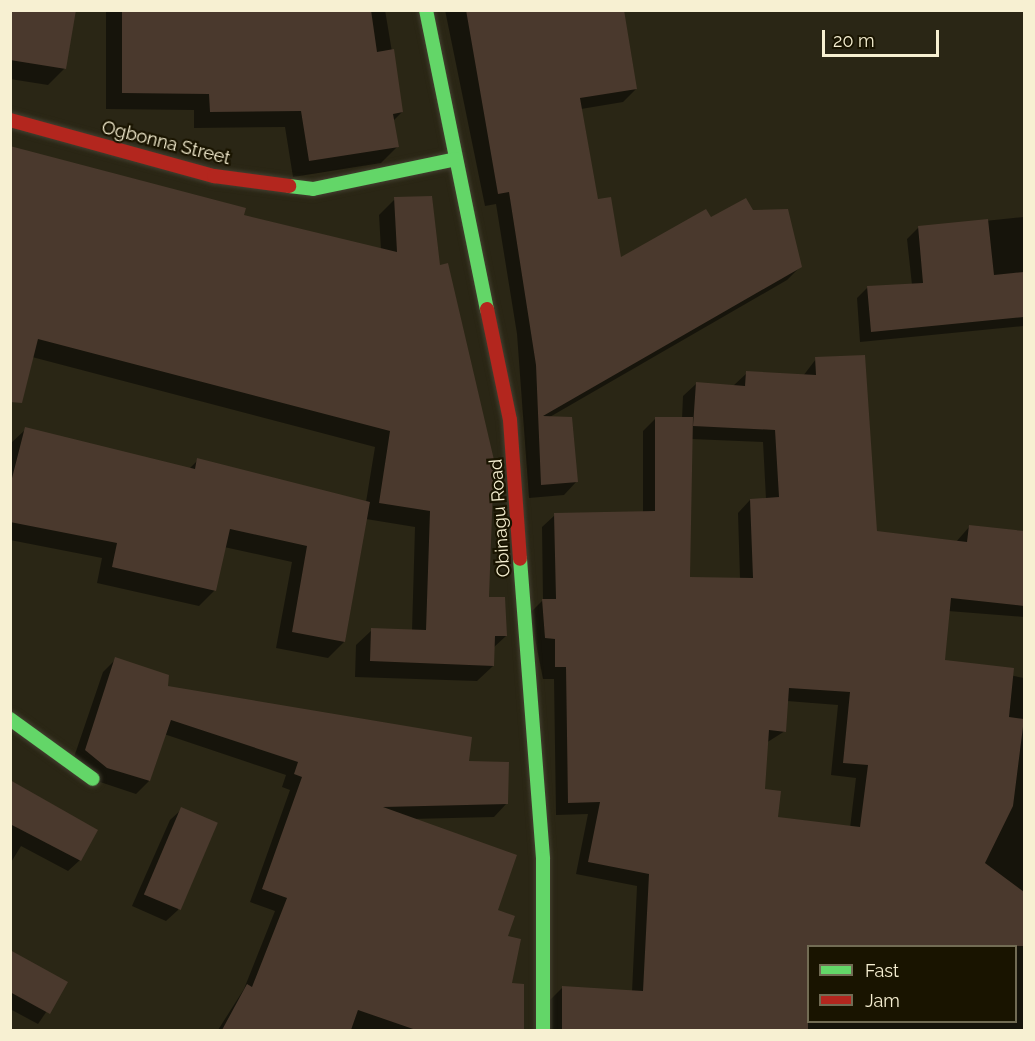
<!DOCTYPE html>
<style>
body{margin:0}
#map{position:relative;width:1035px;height:1041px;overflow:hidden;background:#2a2615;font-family:Raleway,sans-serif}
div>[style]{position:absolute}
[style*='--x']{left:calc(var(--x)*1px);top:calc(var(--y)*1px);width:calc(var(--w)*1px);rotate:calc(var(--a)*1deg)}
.shadow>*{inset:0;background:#0007}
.building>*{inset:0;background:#4a392d;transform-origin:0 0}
.roads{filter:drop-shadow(0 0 2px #444031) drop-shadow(0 0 2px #444031)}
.fast>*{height:14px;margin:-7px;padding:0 7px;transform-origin:7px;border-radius:7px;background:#63d668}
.jam>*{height:14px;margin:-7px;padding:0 7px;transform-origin:7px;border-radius:7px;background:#b3261e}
span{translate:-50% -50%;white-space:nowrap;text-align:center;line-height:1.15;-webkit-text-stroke:4.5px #191400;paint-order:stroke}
.street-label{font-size:18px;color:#f7f0d2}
.frame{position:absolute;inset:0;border:12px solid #f7f0d2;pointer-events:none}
.legend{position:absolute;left:807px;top:945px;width:210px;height:78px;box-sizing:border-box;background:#191400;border:2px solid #726c54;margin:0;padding:8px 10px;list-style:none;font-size:18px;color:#f7f0d2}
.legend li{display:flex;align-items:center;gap:12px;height:30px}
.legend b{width:30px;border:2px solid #726c54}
.scale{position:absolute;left:822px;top:30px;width:117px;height:27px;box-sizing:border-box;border:3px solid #f7f0d2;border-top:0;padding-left:8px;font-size:18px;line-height:21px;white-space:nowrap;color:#f7f0d2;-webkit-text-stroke:4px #191400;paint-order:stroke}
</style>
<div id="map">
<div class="shadow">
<div style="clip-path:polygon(10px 10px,65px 68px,48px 85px,10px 79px)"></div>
<div style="clip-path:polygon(106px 10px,385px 10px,402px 112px,393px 121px,397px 147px,381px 163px,293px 177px,285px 127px,194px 128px,194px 110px,106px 109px)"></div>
<div style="clip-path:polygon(445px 10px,623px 10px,636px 89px,623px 102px,581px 109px,596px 201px,620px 259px,711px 219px,752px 211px,800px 267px,787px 280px,548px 418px,577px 481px,564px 495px,529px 498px,517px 334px,496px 204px,485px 206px)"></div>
<div style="clip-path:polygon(10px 148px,242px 216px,381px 250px,379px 215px,395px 199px,438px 267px,487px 598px,506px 636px,493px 648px,493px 666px,477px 681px,355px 677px,356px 645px,372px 630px,412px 631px,415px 527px,366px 519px,344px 642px,328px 658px,276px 648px,292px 562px,224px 547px,215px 590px,199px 606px,97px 583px,102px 558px,10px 540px,10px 444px,26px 429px,189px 469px,198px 460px,366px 502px,375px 447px,32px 357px)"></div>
<div style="clip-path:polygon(1024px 217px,1024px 326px,860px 342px,857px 298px,868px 287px,912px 285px,907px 239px,918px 228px)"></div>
<div style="clip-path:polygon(evenodd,816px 359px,876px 532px,956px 542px,970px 526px,1024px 533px,1024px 617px,948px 611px,943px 662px,1024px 678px,1024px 1030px,614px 1030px,617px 1005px,632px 992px,637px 886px,576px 874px,588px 814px,556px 815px,554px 679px,543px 679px,530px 613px,543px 600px,542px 527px,555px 515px,643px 512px,643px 431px,655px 419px,682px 419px,683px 396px,696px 384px,733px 386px,747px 373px,803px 376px,816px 359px,691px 439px,763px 442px,766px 499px,750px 500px,738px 513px,740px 579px,688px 578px,691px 439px,816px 359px,787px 701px,838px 705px,831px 775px,856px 778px,850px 828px,776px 818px,763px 790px,766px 743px,785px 731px,787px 701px,816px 359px,808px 946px,1016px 946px,1016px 1022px,808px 1022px,808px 946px)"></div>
<div style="clip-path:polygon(116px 659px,167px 688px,467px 762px,507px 803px,494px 817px,411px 819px,496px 911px,506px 937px,511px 985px,523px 985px,523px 1030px,218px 1030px,244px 989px,275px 911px,250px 902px,290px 790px,282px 787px,286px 775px,164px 734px,149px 781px,136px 794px,94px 780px,72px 763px,103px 672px)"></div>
<div style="clip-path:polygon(10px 782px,80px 860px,68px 871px,21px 846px,10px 864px)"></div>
<div style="clip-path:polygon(182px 809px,178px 910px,166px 921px,132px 906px,170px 820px)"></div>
<div style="clip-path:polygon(10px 952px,66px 983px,38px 1024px,10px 1009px)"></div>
<div style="clip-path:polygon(562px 988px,581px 989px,573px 1030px,548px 1030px,549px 1001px)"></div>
</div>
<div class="building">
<div style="clip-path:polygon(10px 10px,76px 10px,66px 69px,10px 60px)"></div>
<div style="clip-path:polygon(122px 10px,371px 10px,377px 52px,394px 49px,403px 112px,393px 114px,399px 147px,309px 161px,301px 111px,210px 112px,209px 94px,122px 93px)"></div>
<div style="clip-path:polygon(466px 10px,624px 10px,637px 89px,580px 98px,598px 199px,611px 197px,621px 257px,706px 209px,711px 217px,746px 198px,753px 210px,788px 209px,802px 267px,543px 416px,572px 417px,578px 482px,541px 485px,536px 365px,509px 192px,498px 194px)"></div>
<div style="clip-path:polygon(10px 146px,246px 208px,244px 215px,397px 252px,394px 197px,432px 196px,440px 265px,448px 263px,494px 460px,489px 597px,505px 597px,507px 636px,495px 636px,494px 666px,370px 661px,371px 628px,426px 630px,430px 511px,379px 503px,390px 431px,38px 339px,22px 403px,10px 402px)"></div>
<div style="clip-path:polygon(988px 219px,994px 275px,1024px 272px,1024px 317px,871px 332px,867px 286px,923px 283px,918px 226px)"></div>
<div style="clip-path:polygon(evenodd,865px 355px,877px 531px,967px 542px,969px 525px,1024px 531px,1024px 606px,951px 598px,945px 660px,1014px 668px,1009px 717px,1024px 719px,1013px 806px,985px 863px,1024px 892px,1024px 946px,808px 946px,808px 1030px,562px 1030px,562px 986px,643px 991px,649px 874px,588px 862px,600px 802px,568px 803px,566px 667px,555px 667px,555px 639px,545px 638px,542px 599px,556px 599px,554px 513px,655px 511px,655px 417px,693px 417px,690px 577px,753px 578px,750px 499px,779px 497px,775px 430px,693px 426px,696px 382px,745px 386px,746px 371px,816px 375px,815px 357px,865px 355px,789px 688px,850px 692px,843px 763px,868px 765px,860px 827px,778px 817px,781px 791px,765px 789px,769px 730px,786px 732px,789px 688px)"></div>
<div style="clip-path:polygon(25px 427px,195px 469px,197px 458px,370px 502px,345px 642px,292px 632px,307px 546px,230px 529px,216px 591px,112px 567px,117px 543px,10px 522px,10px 486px)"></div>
<div style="clip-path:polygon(115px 657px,169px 675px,168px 686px,472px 737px,469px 761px,509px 762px,508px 804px,383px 807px,517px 855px,498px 910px,515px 916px,508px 936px,521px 939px,512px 983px,524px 984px,524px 1030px,416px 1030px,358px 1010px,351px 1030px,222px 1030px,247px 984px,252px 987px,287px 898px,262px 889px,302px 777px,294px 774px,298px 762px,171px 720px,150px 781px,107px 768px,85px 750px)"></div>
<div style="clip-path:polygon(10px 780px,98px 830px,81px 861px,10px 824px)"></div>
<div style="left:181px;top:807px;width:40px;height:95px;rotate:23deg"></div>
<div style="clip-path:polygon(10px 950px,68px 982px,50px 1014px,10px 992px)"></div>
</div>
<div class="roads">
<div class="fast">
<div style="--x:426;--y:10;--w:305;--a:78.5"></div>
<div style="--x:289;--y:186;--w:24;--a:7"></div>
<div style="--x:313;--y:189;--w:146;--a:-11.8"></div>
<div style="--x:520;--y:559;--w:301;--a:85.6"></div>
<div style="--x:543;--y:859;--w:171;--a:90"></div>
<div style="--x:10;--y:719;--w:102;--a:35.9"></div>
</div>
<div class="jam">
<div style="--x:10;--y:120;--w:212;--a:15.4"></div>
<div style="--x:214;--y:176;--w:76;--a:7.6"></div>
<div style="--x:487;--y:309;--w:113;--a:78.3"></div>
<div style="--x:510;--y:420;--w:139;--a:85.9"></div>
</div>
</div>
<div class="street-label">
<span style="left:166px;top:143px;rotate:14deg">Ogbonna Street</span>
<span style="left:500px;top:518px;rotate:-94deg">Obinagu Road</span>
</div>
<div class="frame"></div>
<ul class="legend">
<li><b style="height:8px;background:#63d668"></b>Fast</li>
<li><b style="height:8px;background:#b3261e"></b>Jam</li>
</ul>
<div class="scale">20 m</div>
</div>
